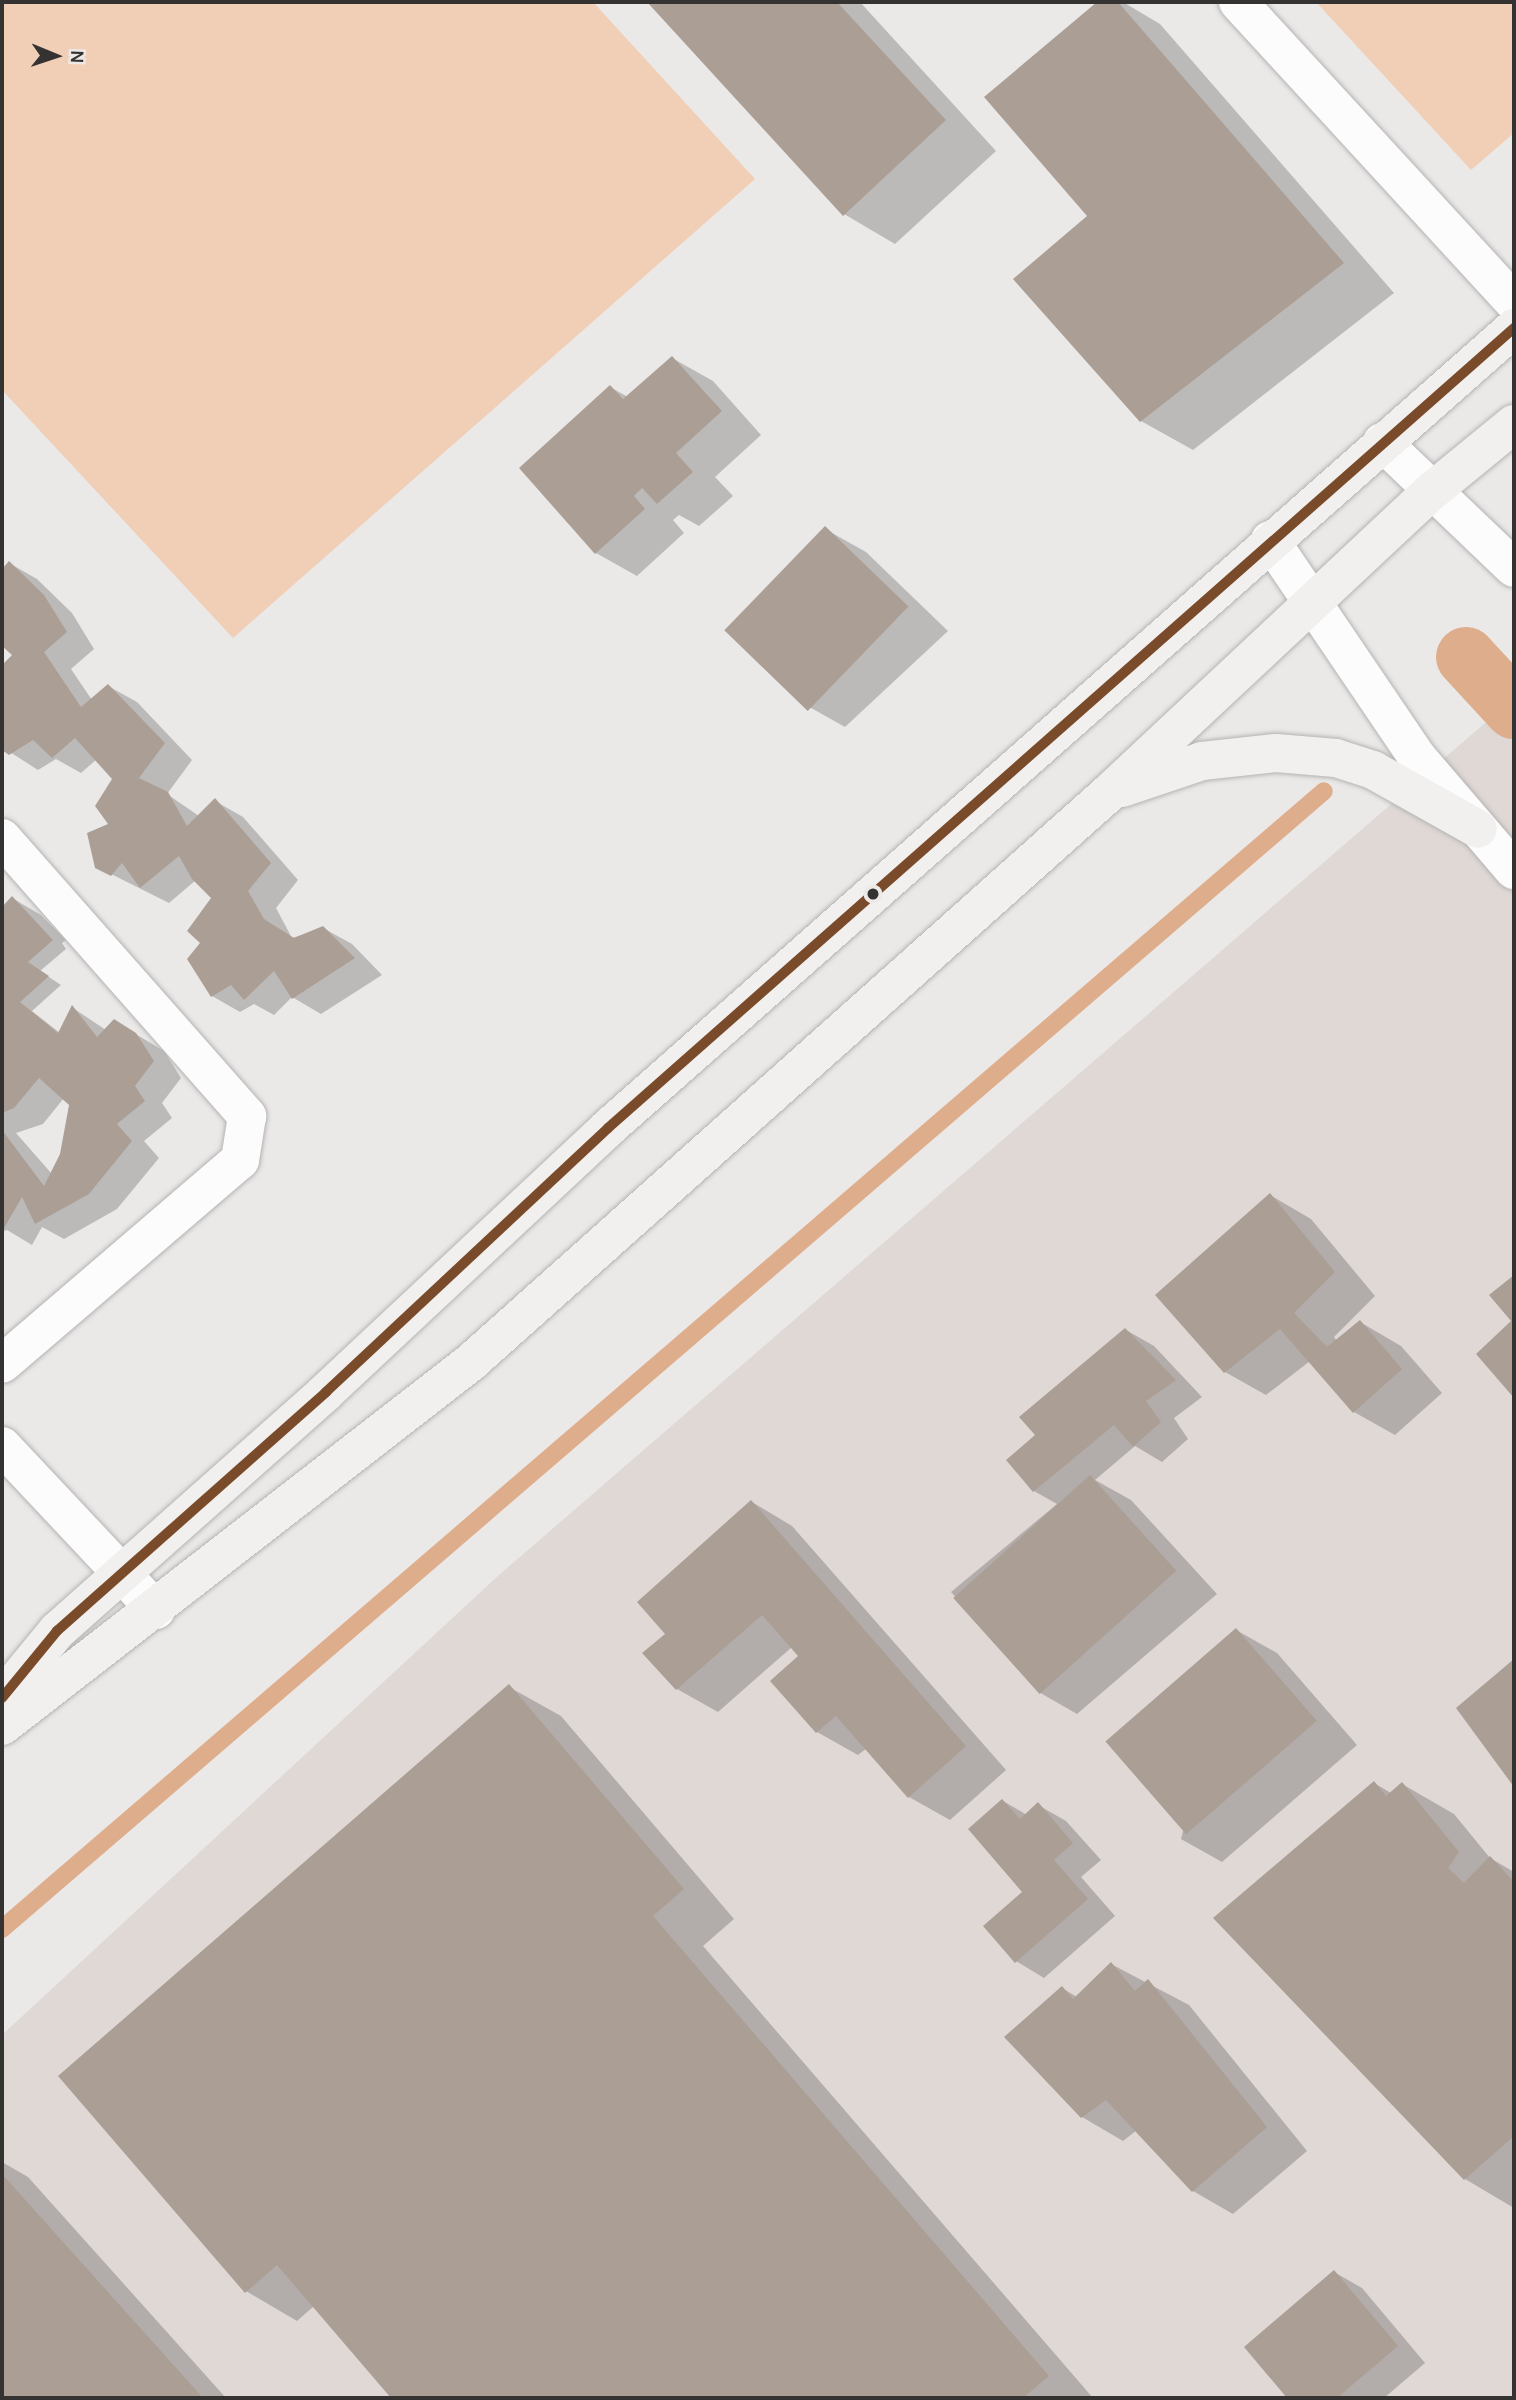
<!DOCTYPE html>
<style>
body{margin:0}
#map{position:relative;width:1516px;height:2400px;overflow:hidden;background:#ebe9e8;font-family:Karla,sans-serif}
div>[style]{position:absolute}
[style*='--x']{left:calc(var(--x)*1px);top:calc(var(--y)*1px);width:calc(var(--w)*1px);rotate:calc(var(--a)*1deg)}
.built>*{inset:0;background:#dfd8d5}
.green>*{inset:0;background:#f1ceb6}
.shadow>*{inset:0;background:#0003}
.stream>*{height:18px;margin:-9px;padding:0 9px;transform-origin:9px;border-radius:9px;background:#deae8c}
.canal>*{height:60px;margin:-30px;padding:0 30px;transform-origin:30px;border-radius:30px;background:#deae8c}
.building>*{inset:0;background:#ab9e95;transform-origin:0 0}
.roads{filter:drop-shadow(0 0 2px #b5b3b3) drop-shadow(0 0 2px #b5b3b3)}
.street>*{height:38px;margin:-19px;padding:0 19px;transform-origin:19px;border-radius:19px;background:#fcfcfc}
.secondary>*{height:38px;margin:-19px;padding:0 19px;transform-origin:19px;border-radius:19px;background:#f2f0ee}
.bus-1>*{height:10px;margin:-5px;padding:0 5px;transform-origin:5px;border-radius:5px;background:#7a4b2a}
.dots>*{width:19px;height:19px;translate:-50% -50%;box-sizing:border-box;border:4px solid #ece9e7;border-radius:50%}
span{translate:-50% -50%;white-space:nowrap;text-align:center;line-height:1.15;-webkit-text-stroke:7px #ece9e7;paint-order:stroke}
.frame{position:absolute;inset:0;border:4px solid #343332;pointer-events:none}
.north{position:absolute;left:21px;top:21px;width:70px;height:70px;-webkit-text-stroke:5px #ece9e7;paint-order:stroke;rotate:92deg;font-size:19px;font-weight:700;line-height:28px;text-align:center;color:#343332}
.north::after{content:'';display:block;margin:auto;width:24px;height:32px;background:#343332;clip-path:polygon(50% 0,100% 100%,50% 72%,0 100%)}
</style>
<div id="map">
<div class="built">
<div style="clip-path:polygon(1514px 698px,1514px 2398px,2px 2398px,2px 2035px,499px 1575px)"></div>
</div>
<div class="green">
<div style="clip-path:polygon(2px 2px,593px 2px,755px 179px,233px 638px,2px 390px)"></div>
<div style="clip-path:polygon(1316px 2px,1514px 2px,1514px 133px,1471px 170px)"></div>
</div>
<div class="shadow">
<div style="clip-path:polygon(649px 2px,860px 2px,996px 151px,895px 244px,844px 214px)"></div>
<div style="clip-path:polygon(1100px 2px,1123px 2px,1160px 24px,1394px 293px,1193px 450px,1141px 421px,1089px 216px,986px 97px)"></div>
<div style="clip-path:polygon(672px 358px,713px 381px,761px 435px,715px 477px,733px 496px,699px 526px,679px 515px,673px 520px,684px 533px,637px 576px,596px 553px,610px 387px,628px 397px)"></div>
<div style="clip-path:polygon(825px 529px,866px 552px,948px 631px,845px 727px,804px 704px)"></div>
<div style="clip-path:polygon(9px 563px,37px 579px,72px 613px,94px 649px,71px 669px,92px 700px,108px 686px,137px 702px,192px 760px,167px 794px,199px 816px,215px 801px,243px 817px,298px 880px,276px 908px,292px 938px,323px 928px,352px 944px,382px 975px,321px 1014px,292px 997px,274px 1015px,254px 1004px,240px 1012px,212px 996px,203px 943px,213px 898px,196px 880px,169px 903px,97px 867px,111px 825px,115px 779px,97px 759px,81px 773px,56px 759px,38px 770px,2px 747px,2px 700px,7px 694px,2px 690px,2px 667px,15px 654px,2px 643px,2px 572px)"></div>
<div style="clip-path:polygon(evenodd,12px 898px,41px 915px,66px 940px,62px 943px,66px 949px,40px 971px,61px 985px,32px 1011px,60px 1033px,73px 1008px,106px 1030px,114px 1021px,164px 1051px,181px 1078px,162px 1103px,172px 1118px,144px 1141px,159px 1158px,117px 1209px,64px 1239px,42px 1227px,32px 1245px,7px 1230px,2px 1232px,2px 910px,12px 898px,64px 1098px,71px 1104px,61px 1154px,52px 1174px,16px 1133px,43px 1124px,64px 1098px)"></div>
<div style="clip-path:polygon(1270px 1195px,1311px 1219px,1375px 1296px,1334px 1337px,1337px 1341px,1360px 1322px,1401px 1346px,1442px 1393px,1395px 1435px,1354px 1412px,1310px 1361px,1266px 1395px,1225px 1372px)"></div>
<div style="clip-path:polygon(1514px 1277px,1514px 1395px,1479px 1354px,1513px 1321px,1491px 1295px)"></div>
<div style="clip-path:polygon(1126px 1330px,1154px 1346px,1202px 1397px,1174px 1418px,1188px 1439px,1162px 1462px,1135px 1446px,1095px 1480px,1131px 1500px,1217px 1594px,1077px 1714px,1037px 1691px,951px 1592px,1057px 1504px,1034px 1491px,1037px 1436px)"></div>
<div style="clip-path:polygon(752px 1502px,792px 1526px,1006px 1770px,950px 1820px,909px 1797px,867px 1748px,858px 1755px,817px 1732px,800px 1656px,792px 1647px,718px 1712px,677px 1689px,667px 1634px)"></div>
<div style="clip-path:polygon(1236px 1630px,1277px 1653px,1357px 1745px,1222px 1862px,1181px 1839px)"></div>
<div style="clip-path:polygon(1514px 1661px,1514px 1784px,1458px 1709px)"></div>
<div style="clip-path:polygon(509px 1687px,561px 1716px,734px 1919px,703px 1946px,1093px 2398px,394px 2398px,314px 2306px,297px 2321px,246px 2291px)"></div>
<div style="clip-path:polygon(1374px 1783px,1391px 1793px,1402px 1784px,1454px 1814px,1490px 1858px,1514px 1872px,1514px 2208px,1465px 2179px)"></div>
<div style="clip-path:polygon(1003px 1801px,1027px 1815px,1038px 1805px,1066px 1821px,1101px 1860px,1081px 1877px,1115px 1916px,1044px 1978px,1016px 1961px,1024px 1892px)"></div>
<div style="clip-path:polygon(1111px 1964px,1189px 2005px,1307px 2151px,1233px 2214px,1193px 2191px,1137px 2130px,1123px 2141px,1082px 2117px,1062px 1988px,1077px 1997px)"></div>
<div style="clip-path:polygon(2px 2162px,28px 2177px,226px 2398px,2px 2398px)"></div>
<div style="clip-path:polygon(1334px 2272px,1362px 2288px,1425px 2363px,1384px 2398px,1289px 2398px,1246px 2348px)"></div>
</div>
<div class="stream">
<div style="--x:2;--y:1929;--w:1744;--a:-40.72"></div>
</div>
<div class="canal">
<div style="--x:1466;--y:657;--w:71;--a:47.3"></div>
</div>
<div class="building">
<div style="clip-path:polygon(647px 2px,837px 2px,946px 120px,843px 216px)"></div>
<div style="clip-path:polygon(1097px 2px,1118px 2px,1344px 263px,1140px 422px,1013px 279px,1087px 216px,984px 97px)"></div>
<div style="clip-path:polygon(672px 356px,722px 411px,676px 453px,693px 472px,657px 504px,642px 488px,634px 496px,645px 509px,595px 554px,519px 468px,610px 385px,623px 399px)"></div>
<div style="left:825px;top:526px;width:116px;height:145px;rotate:44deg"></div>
<div style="clip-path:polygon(9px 561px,44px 595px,67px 632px,44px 652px,81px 707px,108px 684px,165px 743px,139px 778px,168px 792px,187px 826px,215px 798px,271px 863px,248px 891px,264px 919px,294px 938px,323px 926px,355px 958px,292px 999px,274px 971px,244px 1000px,231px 985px,211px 997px,187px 959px,200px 943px,187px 931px,211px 898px,192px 879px,179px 856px,140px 888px,122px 863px,111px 876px,95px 868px,87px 833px,108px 824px,95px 806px,112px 779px,75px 738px,52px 758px,33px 740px,9px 755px,2px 750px,2px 665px,12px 655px,2px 646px,2px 569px)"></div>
<div style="clip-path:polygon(12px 896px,53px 940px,28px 962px,49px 976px,20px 1002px,58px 1033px,72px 1005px,97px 1037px,114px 1019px,136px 1033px,154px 1061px,135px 1086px,145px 1101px,117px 1124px,132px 1141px,89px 1194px,35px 1224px,22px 1197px,3px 1230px,2px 1130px,44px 1186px,60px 1154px,69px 1105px,39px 1078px,14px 1108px,2px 1113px,2px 907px)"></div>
<div style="clip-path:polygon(1270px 1193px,1335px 1272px,1294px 1313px,1327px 1347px,1360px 1320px,1402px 1369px,1353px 1413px,1280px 1329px,1224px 1373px,1155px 1295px)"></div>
<div style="clip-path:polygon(1514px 1275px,1514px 1398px,1476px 1354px,1511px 1321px,1489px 1295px)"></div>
<div style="clip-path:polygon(1125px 1328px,1176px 1380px,1146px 1401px,1161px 1422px,1133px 1447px,1114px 1425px,1033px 1492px,1006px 1460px,1035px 1435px,1019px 1417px)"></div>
<div style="left:1090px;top:1475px;width:129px;height:184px;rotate:48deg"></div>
<div style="clip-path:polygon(751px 1500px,966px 1746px,908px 1798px,836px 1716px,816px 1733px,770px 1681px,798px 1656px,762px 1615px,676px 1690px,642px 1653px,665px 1634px,637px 1602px)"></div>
<div style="left:1236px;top:1628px;width:123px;height:173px;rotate:49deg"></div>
<div style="clip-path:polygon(1514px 1659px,1514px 1787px,1456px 1708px)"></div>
<div style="clip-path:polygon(509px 1684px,684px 1889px,653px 1916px,1049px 2376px,1023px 2398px,391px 2398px,277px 2265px,245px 2293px,58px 2076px)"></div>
<div style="clip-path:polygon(1374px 1781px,1386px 1796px,1402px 1782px,1459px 1852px,1448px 1868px,1464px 1883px,1490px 1856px,1514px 1882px,1514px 2136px,1464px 2180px,1213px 1918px)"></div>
<div style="clip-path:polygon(1002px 1799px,1020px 1819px,1038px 1802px,1073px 1843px,1054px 1860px,1088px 1899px,1015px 1963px,983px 1926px,1022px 1892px,968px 1829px)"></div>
<div style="clip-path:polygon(1111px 1962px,1135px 1991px,1148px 1979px,1267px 2127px,1192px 2192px,1106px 2100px,1081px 2118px,1004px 2037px,1062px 1986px,1073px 1999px)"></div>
<div style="clip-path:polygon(2px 2174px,203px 2398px,2px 2398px)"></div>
<div style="clip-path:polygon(1334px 2270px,1398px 2346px,1337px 2398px,1287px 2398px,1244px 2347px)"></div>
</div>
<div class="roads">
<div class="street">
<div style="--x:1238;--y:2;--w:408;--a:47.4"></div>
<div style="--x:1382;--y:442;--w:182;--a:43.7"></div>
<div style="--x:1270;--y:540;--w:262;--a:55.9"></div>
<div style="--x:1417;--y:757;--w:149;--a:49.4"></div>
<div style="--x:2;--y:838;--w:371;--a:48.6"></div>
<div style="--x:247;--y:1116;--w:45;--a:99"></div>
<div style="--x:240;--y:1160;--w:313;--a:139.4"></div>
<div style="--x:2;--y:1446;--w:225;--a:46.8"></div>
</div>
<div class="secondary">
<div style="--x:1122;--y:788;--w:84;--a:-18.6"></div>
<div style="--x:1202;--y:761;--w:74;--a:-6.2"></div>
<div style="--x:1276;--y:753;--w:60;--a:4.8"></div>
<div style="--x:1336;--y:758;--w:39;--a:18"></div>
<div style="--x:1373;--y:770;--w:120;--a:29.3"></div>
<div style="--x:2;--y:1698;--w:87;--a:-50.6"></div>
<div style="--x:57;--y:1631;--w:360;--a:-41.6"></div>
<div style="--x:326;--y:1392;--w:386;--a:-43.1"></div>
<div style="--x:608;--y:1128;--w:1209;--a:-41.44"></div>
<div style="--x:2;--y:1726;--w:592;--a:-37.8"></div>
<div style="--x:470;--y:1363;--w:858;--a:-41.74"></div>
<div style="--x:1110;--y:792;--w:441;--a:-43.1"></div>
<div style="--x:1432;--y:491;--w:106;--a:-39.3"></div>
</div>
</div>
<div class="bus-1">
<div style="--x:2;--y:1698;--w:87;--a:-50.6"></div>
<div style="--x:57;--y:1631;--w:360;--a:-41.6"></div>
<div style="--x:326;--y:1392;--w:386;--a:-43.1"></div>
<div style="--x:608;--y:1128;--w:1209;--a:-41.44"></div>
</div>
<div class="dots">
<div style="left:873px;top:894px;background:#343332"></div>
</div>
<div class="frame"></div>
<div class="north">N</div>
</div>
